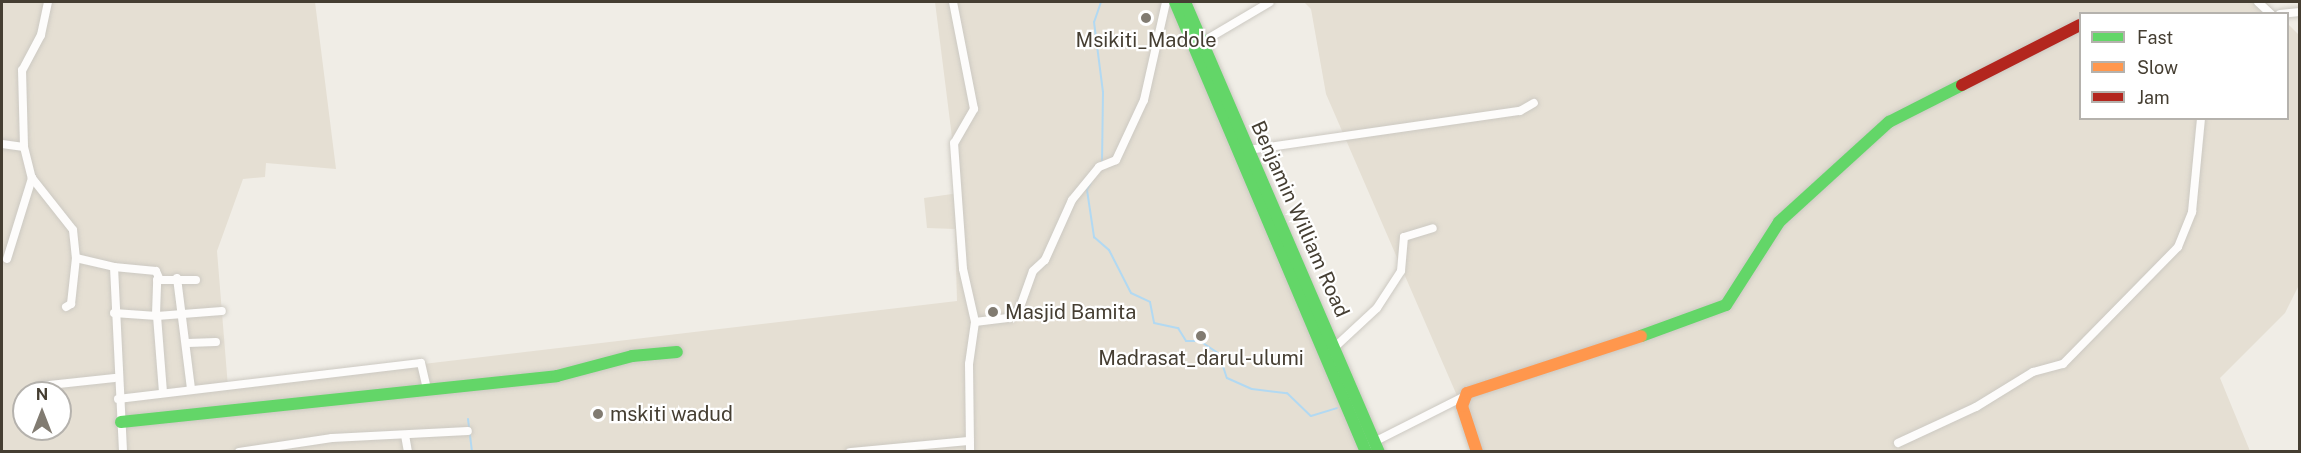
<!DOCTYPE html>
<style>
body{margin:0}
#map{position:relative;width:2301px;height:453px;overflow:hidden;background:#f0ede6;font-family:"Public Sans",sans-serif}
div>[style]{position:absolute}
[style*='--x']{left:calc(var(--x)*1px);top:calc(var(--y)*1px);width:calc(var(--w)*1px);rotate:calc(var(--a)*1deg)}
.residential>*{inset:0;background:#e5dfd3}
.stream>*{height:2px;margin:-1px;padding:0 1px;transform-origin:1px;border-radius:1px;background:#b2d9f2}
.roads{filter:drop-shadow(0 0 2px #ccc9c2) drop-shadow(0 0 2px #ccc9c2)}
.street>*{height:8px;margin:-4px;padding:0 4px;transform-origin:4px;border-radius:4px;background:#fdfcfb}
.fast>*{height:12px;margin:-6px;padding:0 6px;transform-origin:6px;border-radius:6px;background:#63d668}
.slow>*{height:12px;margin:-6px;padding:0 6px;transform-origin:6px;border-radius:6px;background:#ff974d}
.jam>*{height:12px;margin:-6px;padding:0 6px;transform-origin:6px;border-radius:6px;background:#b3261e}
.dots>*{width:16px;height:16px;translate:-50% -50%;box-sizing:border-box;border:3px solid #fff;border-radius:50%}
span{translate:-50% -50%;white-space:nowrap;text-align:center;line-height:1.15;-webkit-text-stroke:4.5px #fff;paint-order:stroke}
.poi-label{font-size:20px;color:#453e32}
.left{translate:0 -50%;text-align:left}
.street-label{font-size:20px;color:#453e32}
.frame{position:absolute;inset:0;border:3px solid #453e32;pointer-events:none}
.legend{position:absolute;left:2079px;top:12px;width:210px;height:108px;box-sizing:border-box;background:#fff;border:2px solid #b5b2ad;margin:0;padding:8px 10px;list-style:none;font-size:18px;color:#453e32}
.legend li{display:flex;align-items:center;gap:12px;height:30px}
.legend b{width:30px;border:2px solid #b5b2ad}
.north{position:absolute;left:12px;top:381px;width:60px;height:60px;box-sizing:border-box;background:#fff;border:2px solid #b5b2ad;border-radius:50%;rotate:0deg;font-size:16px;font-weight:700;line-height:24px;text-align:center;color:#453e32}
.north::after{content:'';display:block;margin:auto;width:21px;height:27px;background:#817b71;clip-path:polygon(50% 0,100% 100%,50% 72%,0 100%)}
</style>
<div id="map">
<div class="residential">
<div style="clip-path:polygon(evenodd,2px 2px,315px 2px,336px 169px,266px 163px,265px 177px,243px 179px,217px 251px,228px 387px,957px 301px,955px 229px,927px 228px,924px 198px,959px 193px,935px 2px,1172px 2px,1362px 451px,2px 451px,2px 2px,24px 393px,60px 393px,60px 429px,24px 429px,24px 393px)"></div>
<div style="clip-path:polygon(1304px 2px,2265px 2px,2277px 13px,2080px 14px,2080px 118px,2288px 118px,2288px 24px,2299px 35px,2299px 285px,2285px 313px,2220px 378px,2250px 451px,1481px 451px,1326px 94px,1311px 9px)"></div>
</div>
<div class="stream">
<div style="--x:1101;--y:2;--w:21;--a:109"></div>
<div style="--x:1094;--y:22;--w:71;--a:82.7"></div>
<div style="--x:1103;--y:92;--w:70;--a:90.8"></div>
<div style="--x:1091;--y:182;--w:9;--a:117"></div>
<div style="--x:1087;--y:190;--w:48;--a:81.5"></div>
<div style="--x:1094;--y:237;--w:20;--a:41"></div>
<div style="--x:1109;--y:250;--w:48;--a:62.9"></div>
<div style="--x:1131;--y:293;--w:21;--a:25"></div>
<div style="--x:1150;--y:302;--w:21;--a:79"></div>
<div style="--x:1154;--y:323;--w:25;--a:12"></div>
<div style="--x:1178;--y:328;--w:15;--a:58"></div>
<div style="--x:1186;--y:341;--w:14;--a:0"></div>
<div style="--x:1200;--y:341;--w:23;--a:34"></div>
<div style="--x:1219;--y:354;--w:25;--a:72"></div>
<div style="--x:1227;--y:378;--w:27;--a:24"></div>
<div style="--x:1252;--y:389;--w:35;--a:7"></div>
<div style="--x:1287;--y:393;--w:33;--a:44"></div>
<div style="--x:1311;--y:416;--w:27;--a:-17"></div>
<div style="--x:468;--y:419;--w:33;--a:83"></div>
</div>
<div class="roads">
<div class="street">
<div style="--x:48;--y:2;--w:34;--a:102"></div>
<div style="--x:41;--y:35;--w:40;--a:118"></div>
<div style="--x:22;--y:70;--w:77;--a:88.5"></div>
<div style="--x:24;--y:147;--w:32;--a:76"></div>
<div style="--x:32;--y:178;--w:66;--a:51.7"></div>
<div style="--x:73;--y:230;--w:28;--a:84"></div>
<div style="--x:76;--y:258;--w:39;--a:13"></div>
<div style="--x:114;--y:267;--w:185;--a:87.2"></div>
<div style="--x:953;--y:2;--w:109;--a:78.9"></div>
<div style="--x:974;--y:109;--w:39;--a:120"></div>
<div style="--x:954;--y:143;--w:126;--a:85.9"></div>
<div style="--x:963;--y:269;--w:54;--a:77.2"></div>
<div style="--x:975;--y:322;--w:42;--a:98.1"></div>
<div style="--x:969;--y:364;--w:88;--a:89.3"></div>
<div style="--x:2258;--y:2;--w:18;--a:43"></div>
<div style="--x:2280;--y:14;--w:20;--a:-6"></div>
<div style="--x:1199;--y:44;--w:82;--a:-30.6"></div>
<div style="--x:2;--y:144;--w:22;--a:8"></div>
<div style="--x:1248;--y:150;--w:275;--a:-8.2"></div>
<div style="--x:1520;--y:111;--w:16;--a:-30"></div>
<div style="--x:7;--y:259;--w:85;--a:-72.8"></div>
<div style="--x:114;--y:267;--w:42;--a:5.4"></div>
<div style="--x:156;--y:271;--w:8;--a:67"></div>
<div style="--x:177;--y:278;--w:112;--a:82.8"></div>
<div style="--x:66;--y:307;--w:6;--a:-31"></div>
<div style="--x:71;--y:304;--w:46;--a:-83.8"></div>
<div style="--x:114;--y:313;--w:43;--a:4"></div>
<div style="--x:157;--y:316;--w:77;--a:85.5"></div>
<div style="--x:156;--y:314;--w:34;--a:-88"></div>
<div style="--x:157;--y:280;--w:39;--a:0"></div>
<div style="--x:157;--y:316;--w:65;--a:-4.4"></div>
<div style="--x:975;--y:322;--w:35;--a:-7"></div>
<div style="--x:1010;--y:318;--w:12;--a:-42"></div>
<div style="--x:1019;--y:310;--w:41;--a:-70.3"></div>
<div style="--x:1033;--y:271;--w:16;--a:-43"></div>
<div style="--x:1045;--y:260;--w:66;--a:-65.8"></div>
<div style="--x:1072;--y:200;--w:43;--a:-50.7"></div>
<div style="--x:1099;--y:167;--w:18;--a:-22"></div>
<div style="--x:1116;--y:160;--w:66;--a:-65"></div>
<div style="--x:1144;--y:100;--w:100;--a:-77.3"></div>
<div style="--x:188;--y:343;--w:28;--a:-2"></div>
<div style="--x:1335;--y:347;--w:57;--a:-42.9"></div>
<div style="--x:1377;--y:308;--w:44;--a:-57"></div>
<div style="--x:1401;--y:271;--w:34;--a:-85"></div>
<div style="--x:1404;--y:237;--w:30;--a:-17"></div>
<div style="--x:40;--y:386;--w:75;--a:-6.1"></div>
<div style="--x:118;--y:399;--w:305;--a:-6.8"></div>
<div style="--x:421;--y:363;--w:26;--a:77"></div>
<div style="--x:405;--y:435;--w:17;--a:80"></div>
<div style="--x:1898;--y:443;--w:86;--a:-24.8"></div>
<div style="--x:1976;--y:407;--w:67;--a:-31.6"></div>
<div style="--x:2033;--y:372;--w:31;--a:-15"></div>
<div style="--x:2063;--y:364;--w:164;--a:-45.5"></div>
<div style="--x:2178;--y:247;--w:38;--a:-68"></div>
<div style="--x:2192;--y:212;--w:94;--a:-84.5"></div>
<div style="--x:1370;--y:444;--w:102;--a:-26.8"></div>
<div style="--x:239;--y:452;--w:94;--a:-8.6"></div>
<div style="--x:332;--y:438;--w:136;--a:-2.9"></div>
<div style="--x:850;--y:452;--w:120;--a:-5.3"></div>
</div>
<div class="fast">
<div style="--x:1175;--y:2;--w:489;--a:67"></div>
<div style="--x:1185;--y:2;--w:490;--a:66.7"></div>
<div style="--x:1641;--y:336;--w:90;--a:-20"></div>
<div style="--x:1726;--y:305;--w:98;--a:-57.4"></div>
<div style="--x:1779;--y:222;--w:149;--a:-42.3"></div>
<div style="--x:1889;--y:122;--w:82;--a:-26.9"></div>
<div style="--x:121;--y:422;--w:438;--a:-6"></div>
<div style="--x:557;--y:376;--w:78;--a:-14.9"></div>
<div style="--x:632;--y:356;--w:45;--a:-5.1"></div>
</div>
<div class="slow">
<div style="--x:1477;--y:452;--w:48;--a:-108.1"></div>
<div style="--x:1462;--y:406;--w:14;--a:-69"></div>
<div style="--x:1467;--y:393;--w:183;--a:-18.1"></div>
</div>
<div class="jam">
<div style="--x:1962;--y:85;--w:132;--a:-27"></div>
</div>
</div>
<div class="dots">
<div style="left:1146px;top:18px;background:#817b71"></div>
<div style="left:993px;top:312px;background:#817b71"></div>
<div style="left:1201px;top:336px;background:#817b71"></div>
<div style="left:598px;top:414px;background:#817b71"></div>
</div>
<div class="poi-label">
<span style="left:1146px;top:40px">Msikiti_Madole</span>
<span class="left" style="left:1005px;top:312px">Masjid Bamita</span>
<span style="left:1201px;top:358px">Madrasat_darul-ulumi</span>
<span class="left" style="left:610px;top:414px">mskiti wadud</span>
</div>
<div class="street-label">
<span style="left:1300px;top:219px;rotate:66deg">Benjamin William Road</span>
</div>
<div class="frame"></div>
<ul class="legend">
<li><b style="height:8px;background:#63d668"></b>Fast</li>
<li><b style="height:8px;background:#ff974d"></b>Slow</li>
<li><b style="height:8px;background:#b3261e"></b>Jam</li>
</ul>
<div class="north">N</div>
</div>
